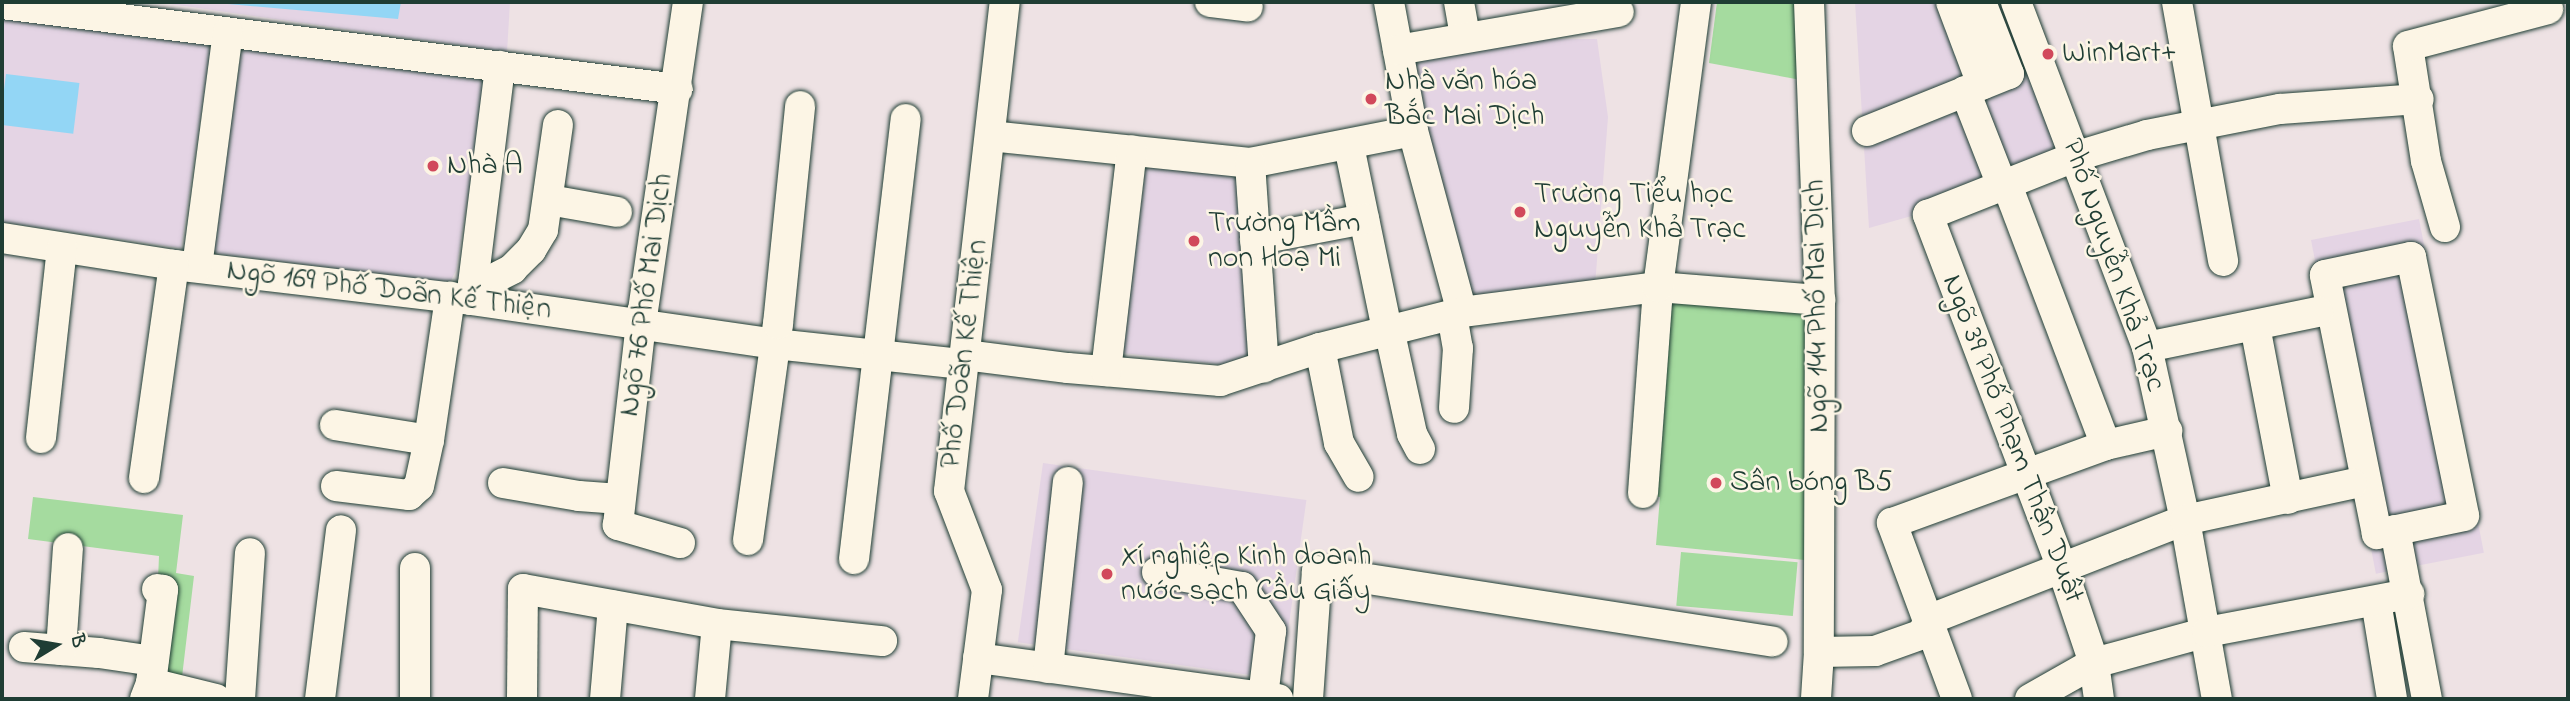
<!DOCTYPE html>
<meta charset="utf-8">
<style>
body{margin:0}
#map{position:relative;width:2570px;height:701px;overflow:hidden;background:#eee2e4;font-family:"Indie Flower",sans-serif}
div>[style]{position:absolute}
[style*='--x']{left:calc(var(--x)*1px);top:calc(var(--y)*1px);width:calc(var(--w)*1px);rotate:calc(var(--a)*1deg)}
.built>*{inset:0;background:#e4d4e4;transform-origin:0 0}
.green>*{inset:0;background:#a5db9f;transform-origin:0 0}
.water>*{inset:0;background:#93d6f5;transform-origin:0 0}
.roads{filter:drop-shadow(0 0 2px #1f3d34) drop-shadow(0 0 2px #1f3d34)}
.minor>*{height:30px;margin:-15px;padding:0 15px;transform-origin:15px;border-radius:15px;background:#fcf5e5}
.dots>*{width:19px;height:19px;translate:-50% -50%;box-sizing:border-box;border:4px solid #fcf5e5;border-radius:50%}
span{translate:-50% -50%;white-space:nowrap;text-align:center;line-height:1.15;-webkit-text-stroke:5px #fcf5e5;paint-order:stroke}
.poi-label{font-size:30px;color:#1f3d34}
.left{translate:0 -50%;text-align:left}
.street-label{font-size:30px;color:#1f3d34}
.frame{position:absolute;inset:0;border:4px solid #1f3d34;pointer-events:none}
.north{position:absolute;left:21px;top:610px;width:70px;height:70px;-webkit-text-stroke:5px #fcf5e5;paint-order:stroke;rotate:79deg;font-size:19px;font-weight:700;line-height:28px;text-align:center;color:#1f3d34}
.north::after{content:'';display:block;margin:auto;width:24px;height:32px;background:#1f3d34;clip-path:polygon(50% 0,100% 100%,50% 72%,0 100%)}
</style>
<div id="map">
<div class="built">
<div style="clip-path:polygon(163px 2px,510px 2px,507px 52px,163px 3px)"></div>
<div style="clip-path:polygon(1855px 2px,2000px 2px,2061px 158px,1915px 215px,1869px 228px)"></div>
<div style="clip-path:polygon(2px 15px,212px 42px,181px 248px,2px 222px)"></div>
<div style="clip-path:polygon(1597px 39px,1608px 117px,1595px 286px,1466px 305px,1402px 40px)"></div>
<div style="clip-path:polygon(242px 46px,487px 80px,456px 270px,450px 283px,212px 253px)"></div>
<div style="clip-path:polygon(1147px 158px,1250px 171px,1263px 358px,1242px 367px,1123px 353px)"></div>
<div style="left:2419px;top:219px;width:340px;height:110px;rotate:79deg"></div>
<div style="left:1043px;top:463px;width:266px;height:181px;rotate:8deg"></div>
</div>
<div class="green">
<div style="clip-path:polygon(1717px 2px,1801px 2px,1801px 80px,1709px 63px)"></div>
<div style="clip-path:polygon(1671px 289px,1813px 311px,1814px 561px,1656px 545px,1660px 497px,1649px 495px)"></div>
<div style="clip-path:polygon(33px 497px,183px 515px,176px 573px,194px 576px,182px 677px,154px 674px,159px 556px,28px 539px)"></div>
<div style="left:1681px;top:552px;width:117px;height:54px;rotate:5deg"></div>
</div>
<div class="water">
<div style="clip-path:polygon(205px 2px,401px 2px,398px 19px)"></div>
<div style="left:6px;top:74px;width:74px;height:51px;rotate:7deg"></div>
</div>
<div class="roads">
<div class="minor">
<div style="--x:1210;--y:2;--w:38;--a:7"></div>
<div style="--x:1389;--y:2;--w:131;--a:79.5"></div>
<div style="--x:1413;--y:131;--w:188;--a:74.9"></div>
<div style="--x:1459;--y:2;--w:36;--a:80"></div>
<div style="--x:1809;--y:2;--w:298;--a:87.9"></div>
<div style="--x:1820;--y:300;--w:352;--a:90.2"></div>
<div style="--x:1819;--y:652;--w:47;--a:93.7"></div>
<div style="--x:1951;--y:2;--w:88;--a:69.3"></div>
<div style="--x:2016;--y:2;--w:369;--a:69.2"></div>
<div style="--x:2147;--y:347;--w:177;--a:77.6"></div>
<div style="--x:2185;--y:520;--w:182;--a:79.9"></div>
<div style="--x:2177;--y:2;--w:263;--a:79.9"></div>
<div style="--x:2;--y:4;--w:681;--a:7.17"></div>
<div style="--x:1398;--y:50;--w:224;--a:-9.8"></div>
<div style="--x:1965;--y:91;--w:90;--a:68.6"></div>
<div style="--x:1867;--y:131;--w:153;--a:-21.9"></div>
<div style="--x:2009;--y:74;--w:77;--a:-111.3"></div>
<div style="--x:990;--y:136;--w:261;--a:5.9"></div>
<div style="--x:1250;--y:163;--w:166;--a:-11.1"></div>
<div style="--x:1349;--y:146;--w:187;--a:78.3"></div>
<div style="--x:1250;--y:163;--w:205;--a:86.1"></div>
<div style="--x:2007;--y:185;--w:278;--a:69.2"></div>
<div style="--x:549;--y:200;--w:69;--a:10"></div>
<div style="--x:2445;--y:227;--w:69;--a:-106.1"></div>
<div style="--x:2426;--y:161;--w:116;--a:-98.9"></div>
<div style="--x:2408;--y:46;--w:145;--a:-14.8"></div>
<div style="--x:2;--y:238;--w:174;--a:8.9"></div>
<div style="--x:174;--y:265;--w:299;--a:6.7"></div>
<div style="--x:471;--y:300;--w:307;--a:8.2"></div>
<div style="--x:775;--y:344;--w:189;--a:6.1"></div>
<div style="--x:1255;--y:240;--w:111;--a:-10.9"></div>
<div style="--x:2411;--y:257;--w:264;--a:78.4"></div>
<div style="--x:2464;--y:516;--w:89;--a:168.3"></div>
<div style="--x:2377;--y:534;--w:264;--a:-101.4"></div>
<div style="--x:2325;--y:275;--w:88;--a:-11.8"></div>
<div style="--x:197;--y:267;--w:236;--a:-82.5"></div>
<div style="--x:473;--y:284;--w:10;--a:0"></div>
<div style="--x:483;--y:284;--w:33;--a:-27"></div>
<div style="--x:512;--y:269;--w:27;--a:-45"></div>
<div style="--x:531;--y:250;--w:23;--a:-59"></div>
<div style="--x:543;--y:230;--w:106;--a:-81.9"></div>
<div style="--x:471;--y:300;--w:236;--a:-82.9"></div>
<div style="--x:1452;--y:315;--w:34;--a:80"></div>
<div style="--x:1458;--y:348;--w:60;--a:93.8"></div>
<div style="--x:2255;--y:326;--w:176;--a:79.2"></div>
<div style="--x:1389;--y:329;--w:107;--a:77.6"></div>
<div style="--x:1412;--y:434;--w:17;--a:62"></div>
<div style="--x:2147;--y:347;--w:175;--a:-11.6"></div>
<div style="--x:1320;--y:348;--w:97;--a:78.7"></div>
<div style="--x:1339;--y:443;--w:39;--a:60"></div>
<div style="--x:965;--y:355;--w:104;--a:7.2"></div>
<div style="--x:1068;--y:368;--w:153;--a:4.9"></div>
<div style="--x:1220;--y:381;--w:105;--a:-18.3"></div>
<div style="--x:1320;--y:348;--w:146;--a:-14.2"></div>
<div style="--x:1462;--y:312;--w:198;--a:-7.3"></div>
<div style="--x:1658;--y:287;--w:163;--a:4.6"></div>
<div style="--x:1106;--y:371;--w:222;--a:-83.3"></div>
<div style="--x:335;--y:425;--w:95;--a:9.1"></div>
<div style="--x:429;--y:440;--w:145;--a:-81.6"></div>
<div style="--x:41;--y:438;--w:191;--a:-83.7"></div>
<div style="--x:144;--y:478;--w:215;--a:-82"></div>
<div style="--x:503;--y:483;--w:77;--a:9.7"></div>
<div style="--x:579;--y:496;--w:41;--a:4.2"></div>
<div style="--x:336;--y:486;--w:74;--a:7"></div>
<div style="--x:409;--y:495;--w:13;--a:-42"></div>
<div style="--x:419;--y:486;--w:47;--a:-77.7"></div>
<div style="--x:1643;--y:493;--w:207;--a:-85.8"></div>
<div style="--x:1658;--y:287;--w:288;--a:-82.4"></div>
<div style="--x:2395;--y:530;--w:172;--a:79.3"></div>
<div style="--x:748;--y:540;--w:218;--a:-82.1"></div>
<div style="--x:778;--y:324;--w:219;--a:-84.2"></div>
<div style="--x:680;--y:543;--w:65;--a:-163.8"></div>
<div style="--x:618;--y:525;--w:202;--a:-83.5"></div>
<div style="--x:641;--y:324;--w:325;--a:-81.7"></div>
<div style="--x:854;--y:559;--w:443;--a:-83.3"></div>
<div style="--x:1157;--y:572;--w:86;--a:10"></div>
<div style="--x:1242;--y:587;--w:53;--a:56.6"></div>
<div style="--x:1271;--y:631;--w:66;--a:96.9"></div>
<div style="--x:2376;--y:601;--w:99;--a:80.7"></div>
<div style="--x:24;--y:647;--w:75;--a:4.6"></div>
<div style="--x:99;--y:653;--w:55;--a:8.4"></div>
<div style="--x:61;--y:650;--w:102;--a:-86.1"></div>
<div style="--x:1819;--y:652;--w:56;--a:-1"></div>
<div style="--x:1875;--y:651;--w:51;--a:-19.5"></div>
<div style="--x:1923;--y:634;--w:15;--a:-70"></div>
<div style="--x:1928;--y:620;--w:276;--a:-21.3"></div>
<div style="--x:2185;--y:520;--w:171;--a:-12.2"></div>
<div style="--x:978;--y:658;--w:303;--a:7.8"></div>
<div style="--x:1048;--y:668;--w:187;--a:-83.9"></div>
<div style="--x:151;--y:683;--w:67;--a:13.8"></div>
<div style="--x:145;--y:699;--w:17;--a:-69"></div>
<div style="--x:151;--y:683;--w:94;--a:-82.6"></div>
<div style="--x:163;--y:590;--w:6;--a:-171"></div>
<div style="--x:240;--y:699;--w:146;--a:-86.1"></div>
<div style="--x:320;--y:699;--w:170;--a:-82.9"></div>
<div style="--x:415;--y:699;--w:131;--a:-90"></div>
<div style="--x:522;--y:699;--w:110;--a:-89.5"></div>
<div style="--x:523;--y:589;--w:197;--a:10.2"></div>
<div style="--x:717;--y:624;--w:166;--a:5.9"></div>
<div style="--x:605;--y:699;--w:94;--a:-85.1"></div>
<div style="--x:710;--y:699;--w:75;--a:-84.7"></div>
<div style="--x:973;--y:699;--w:110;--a:-82.7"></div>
<div style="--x:987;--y:590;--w:106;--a:-111"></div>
<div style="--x:949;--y:491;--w:492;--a:-83.5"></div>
<div style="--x:1308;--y:699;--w:128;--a:-86"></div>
<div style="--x:1317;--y:571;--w:461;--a:8.8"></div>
<div style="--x:1957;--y:699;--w:188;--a:-110.3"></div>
<div style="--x:1892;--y:523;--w:228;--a:-20"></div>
<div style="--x:2106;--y:445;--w:63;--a:-12.9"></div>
<div style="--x:2030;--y:699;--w:73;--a:-29.4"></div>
<div style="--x:2094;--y:663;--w:117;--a:-15.3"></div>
<div style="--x:2207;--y:632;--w:206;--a:-10.7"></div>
<div style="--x:2099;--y:699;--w:36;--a:-98"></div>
<div style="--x:2094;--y:663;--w:100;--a:-108.6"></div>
<div style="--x:2062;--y:568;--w:378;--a:-110.8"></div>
<div style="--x:1928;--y:215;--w:160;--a:-21.6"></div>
<div style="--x:2077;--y:156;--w:73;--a:-16.7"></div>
<div style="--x:2147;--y:135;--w:136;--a:-11.1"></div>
<div style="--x:2280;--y:109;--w:139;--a:-4.1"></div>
</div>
</div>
<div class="dots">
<div style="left:2048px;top:54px;background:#d1495b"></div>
<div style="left:1371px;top:99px;background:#d1495b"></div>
<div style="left:433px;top:166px;background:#d1495b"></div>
<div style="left:1520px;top:212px;background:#d1495b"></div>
<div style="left:1194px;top:241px;background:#d1495b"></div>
<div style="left:1716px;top:483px;background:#d1495b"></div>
<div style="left:1107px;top:574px;background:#d1495b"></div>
</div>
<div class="poi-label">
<span class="left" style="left:2062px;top:54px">WinMart+</span>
<span class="left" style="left:1385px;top:99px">Nhà văn hóa<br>Bắc Mai Dịch</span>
<span class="left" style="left:447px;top:166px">Nhà A</span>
<span class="left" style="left:1534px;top:212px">Trường Tiểu học<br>Nguyễn Khả Trạc</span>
<span class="left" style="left:1208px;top:241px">Trường Mầm<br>non Hoạ Mi</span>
<span class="left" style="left:1730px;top:483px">Sân bóng B5</span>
<span class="left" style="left:1121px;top:574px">Xí nghiệp Kinh doanh<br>nước sạch Cầu Giấy</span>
</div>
<div class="street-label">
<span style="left:2113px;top:265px;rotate:71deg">Phố Nguyễn Khả Trạc</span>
<span style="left:389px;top:291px;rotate:7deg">Ngõ 169 Phố Doãn Kế Thiện</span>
<span style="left:647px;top:295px;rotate:-82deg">Ngõ 76 Phố Mai Dịch</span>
<span style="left:1818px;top:306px;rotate:-91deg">Ngõ 144 Phố Mai Dịch</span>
<span style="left:965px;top:354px;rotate:-83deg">Phố Doãn Kế Thiện</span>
<span style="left:2012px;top:439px;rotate:69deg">Ngõ 39 Phố Phạm Thận Duật</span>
</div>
<div class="frame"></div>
<div class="north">B</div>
</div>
